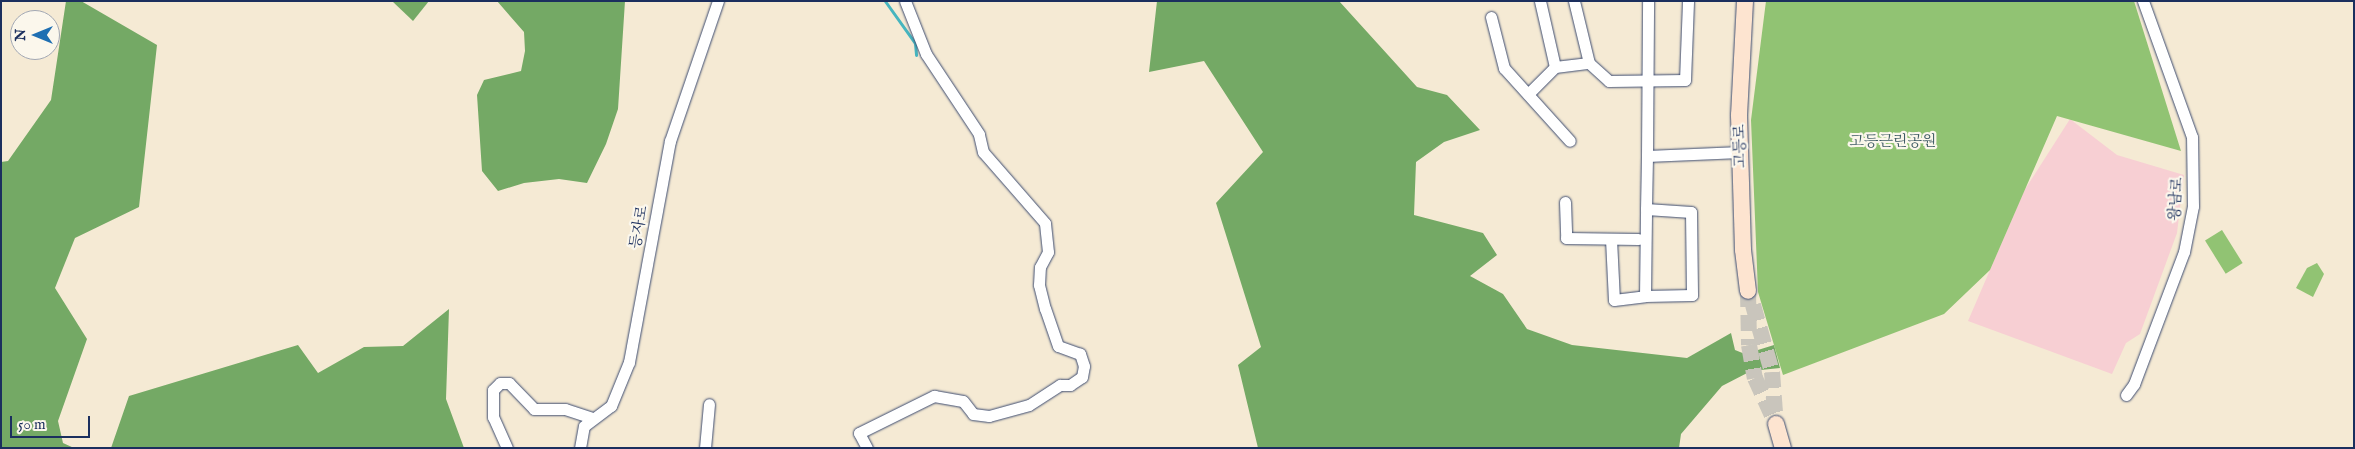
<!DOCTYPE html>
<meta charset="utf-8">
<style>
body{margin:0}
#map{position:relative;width:2355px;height:449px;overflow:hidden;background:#f5ead4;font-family:"IM FELL English","Noto Serif KR",serif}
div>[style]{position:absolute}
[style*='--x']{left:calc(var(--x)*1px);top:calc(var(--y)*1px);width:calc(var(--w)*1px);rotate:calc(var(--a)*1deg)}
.built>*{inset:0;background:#f7cfd3}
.green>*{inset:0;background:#91c373;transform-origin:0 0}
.forest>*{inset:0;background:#74a965}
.stream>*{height:3px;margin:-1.5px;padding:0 1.5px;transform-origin:1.5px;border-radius:1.5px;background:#46b5bf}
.secondary-tunnel>*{height:16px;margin-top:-8px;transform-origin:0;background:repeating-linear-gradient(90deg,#c9c5bc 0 16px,transparent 0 24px)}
.roads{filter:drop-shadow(0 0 1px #3c4b70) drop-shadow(0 0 1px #3c4b70)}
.street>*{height:11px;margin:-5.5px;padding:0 5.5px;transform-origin:5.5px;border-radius:5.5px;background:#fff}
.secondary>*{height:16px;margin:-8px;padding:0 8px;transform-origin:8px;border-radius:8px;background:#fde4d0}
span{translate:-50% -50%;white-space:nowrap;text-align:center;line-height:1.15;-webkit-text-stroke:4.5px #fbf7ec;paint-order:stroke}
.park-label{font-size:15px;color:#3e5b64}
.street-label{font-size:15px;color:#1b2f5e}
.frame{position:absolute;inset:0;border:2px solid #1b2f5e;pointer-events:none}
.north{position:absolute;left:10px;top:10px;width:50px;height:50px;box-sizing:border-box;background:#fbf7ec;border:1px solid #a1a7b3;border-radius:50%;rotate:270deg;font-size:14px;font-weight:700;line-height:20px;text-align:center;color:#1b2f5e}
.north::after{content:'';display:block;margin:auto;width:18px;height:22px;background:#1f6fb2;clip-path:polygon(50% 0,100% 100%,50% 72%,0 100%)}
.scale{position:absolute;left:10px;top:416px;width:80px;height:22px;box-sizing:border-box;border:2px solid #1b2f5e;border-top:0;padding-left:6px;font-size:15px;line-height:18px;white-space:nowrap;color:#1b2f5e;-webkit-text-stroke:4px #fbf7ec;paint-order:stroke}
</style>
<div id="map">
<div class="built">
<div style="clip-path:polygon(2070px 119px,2117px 155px,2184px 175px,2177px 233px,2140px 334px,2126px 343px,2112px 374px,1968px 321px,2024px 191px)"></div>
</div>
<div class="green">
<div style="clip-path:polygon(1766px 1px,2134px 1px,2181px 151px,2057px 116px,1990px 270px,1944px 314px,1783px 375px,1758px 292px,1751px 120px)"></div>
<div style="left:2222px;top:230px;width:39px;height:20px;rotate:58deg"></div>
<div style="clip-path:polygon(2317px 263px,2324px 274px,2313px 297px,2296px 288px,2307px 268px)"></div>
</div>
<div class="forest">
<div style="clip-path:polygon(66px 1px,81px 1px,157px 45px,139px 207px,75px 238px,55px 288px,87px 339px,58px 421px,63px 443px,74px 448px,1px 448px,1px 162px,8px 161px,51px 100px)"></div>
<div style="clip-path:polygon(392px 1px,429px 1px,413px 21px)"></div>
<div style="clip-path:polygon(497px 1px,625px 1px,618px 109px,606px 144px,587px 183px,559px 179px,524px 183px,498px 191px,482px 171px,477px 95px,484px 80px,521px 71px,525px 51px,524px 32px)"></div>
<div style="clip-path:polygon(1157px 1px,1339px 1px,1417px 87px,1447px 95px,1480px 130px,1444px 142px,1416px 162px,1414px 215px,1483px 233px,1497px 255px,1470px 276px,1503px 294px,1527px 329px,1572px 345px,1687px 358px,1731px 333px,1735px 350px,1745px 354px,1774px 345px,1780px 368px,1751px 371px,1722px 386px,1681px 434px,1679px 448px,1258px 448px,1238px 365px,1261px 347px,1216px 203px,1263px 152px,1204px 61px,1149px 72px)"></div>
<div style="clip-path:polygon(449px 309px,446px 399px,464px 448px,111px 448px,129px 396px,298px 345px,318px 373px,364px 347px,403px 346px)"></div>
</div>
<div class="stream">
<div style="--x:885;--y:1;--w:52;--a:54.5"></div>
<div style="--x:915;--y:43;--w:12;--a:85"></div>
</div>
<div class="secondary-tunnel">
<div style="--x:1748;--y:291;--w:54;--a:88.9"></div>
<div style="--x:1749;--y:345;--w:34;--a:80"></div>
<div style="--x:1755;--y:378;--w:51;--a:65.5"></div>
<div style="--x:1753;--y:305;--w:70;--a:74.2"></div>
<div style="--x:1772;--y:372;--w:41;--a:85.8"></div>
</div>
<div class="roads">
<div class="street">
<div style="--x:1574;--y:1;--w:64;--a:76.4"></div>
<div style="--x:1589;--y:63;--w:27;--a:42"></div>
<div style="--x:1609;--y:81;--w:76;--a:-0.8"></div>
<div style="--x:1685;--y:80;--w:79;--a:-87.8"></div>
<div style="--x:1491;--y:17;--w:53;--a:75.7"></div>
<div style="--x:1504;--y:68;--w:98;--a:47.9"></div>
<div style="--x:1555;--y:67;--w:34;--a:-7"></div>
<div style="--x:1528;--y:94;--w:38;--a:-45"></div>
<div style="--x:1555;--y:67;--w:68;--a:-102.8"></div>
<div style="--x:1647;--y:156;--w:155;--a:-89.6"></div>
<div style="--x:1565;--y:202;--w:36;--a:88"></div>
<div style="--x:1566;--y:238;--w:72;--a:0.8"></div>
<div style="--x:1646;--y:209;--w:45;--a:3.8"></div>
<div style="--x:1691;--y:212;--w:83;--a:89.3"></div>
<div style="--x:1692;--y:295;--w:47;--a:178.8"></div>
<div style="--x:1645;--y:296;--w:87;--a:-89.3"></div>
<div style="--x:1646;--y:209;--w:53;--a:-88.9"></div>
<div style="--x:1647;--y:156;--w:93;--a:-2.5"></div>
<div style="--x:1611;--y:239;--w:61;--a:87.2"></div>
<div style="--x:1614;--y:300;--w:31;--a:-7"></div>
<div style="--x:2126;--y:395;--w:14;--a:-54"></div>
<div style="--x:2134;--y:384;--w:141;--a:-69.3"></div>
<div style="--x:2184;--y:252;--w:47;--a:-78.9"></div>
<div style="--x:2193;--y:206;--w:69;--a:-90.8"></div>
<div style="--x:2192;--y:137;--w:145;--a:-109.8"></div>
<div style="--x:507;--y:448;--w:34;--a:-114"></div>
<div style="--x:493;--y:417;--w:27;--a:-90"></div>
<div style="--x:493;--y:390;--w:10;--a:-45"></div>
<div style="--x:500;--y:383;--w:9;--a:0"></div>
<div style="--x:509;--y:383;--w:36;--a:46"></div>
<div style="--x:534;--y:409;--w:31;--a:0"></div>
<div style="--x:565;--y:409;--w:28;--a:18"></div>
<div style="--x:580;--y:448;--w:22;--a:-80"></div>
<div style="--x:584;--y:426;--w:34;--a:-37"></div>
<div style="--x:611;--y:406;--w:48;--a:-67.8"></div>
<div style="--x:629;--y:362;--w:225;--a:-79.5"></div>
<div style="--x:670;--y:141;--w:148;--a:-71.1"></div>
<div style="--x:705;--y:448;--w:44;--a:-84.8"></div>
<div style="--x:867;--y:448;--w:17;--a:-118"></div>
<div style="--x:859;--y:433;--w:84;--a:-26.3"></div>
<div style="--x:934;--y:396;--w:29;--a:10"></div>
<div style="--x:963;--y:401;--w:16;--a:52"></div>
<div style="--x:973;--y:414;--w:16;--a:7"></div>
<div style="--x:989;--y:416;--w:41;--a:-15.4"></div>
<div style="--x:1029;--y:405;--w:37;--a:-33"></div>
<div style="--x:1060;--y:385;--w:10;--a:0"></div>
<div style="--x:1070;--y:385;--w:14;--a:-34"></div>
<div style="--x:1082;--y:377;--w:11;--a:-80"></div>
<div style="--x:1084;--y:366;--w:13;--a:-108"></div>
<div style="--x:1080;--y:354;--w:23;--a:-160"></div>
<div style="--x:1058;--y:346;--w:39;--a:-109"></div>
<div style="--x:1045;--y:309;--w:25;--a:-104"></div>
<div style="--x:1039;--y:285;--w:18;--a:-87"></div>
<div style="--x:1040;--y:267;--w:17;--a:-62"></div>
<div style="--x:1048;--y:252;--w:29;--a:-96"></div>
<div style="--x:1045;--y:223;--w:94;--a:-131.1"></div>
<div style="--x:983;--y:152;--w:18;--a:-103"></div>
<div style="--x:979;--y:134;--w:96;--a:-123.5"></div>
<div style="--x:926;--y:54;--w:57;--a:-111.6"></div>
</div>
<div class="secondary">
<div style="--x:1745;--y:1;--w:114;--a:93"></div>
<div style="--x:1739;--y:115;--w:135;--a:88.3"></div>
<div style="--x:1743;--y:250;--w:41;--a:83"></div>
<div style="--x:1776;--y:424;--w:25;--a:74"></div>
</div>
</div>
<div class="park-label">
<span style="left:1893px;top:142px">고등근린공원</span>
</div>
<div class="street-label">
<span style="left:1740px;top:146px;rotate:-91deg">고등로</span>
<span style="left:2176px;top:199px;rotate:-86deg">왕남로</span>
<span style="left:639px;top:227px;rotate:-80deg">등자로</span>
</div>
<div class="frame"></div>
<div class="north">N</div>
<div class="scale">50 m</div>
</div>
